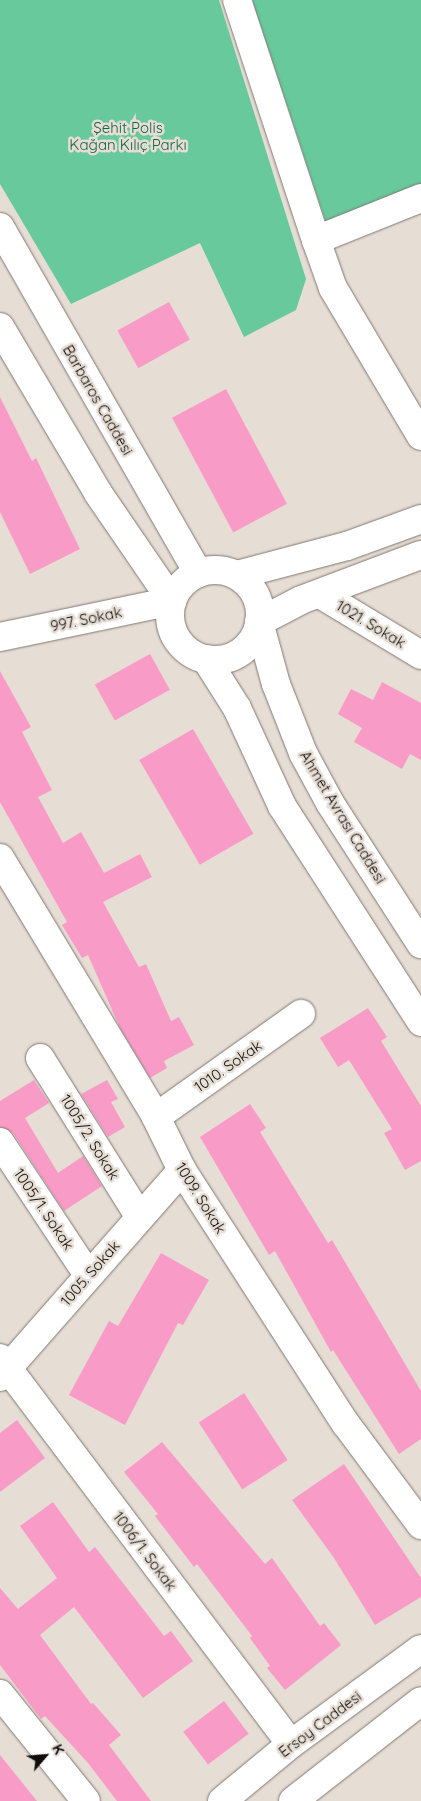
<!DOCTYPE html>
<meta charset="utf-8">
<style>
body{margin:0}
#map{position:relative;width:421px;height:1801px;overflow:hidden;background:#e6ddd5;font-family:Quicksand,sans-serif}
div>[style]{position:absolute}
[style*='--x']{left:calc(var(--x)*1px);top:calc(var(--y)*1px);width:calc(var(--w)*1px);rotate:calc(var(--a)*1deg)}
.green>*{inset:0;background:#67c99c}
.building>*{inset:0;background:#f99bc7;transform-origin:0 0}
.roads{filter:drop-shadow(0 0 1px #807870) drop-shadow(0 0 1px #807870)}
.minor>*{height:28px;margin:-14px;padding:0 14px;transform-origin:14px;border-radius:14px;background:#fff}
.major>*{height:28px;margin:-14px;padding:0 14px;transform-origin:14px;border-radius:14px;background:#fff}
.major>.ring{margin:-14px;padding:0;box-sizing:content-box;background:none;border:28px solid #fff;border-radius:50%}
span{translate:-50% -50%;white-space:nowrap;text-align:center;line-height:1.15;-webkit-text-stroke:5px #e6ddd5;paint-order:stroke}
.park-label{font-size:15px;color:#0e6343}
.street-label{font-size:15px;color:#100d0a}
.north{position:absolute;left:20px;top:1731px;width:50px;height:50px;-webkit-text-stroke:4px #e6ddd5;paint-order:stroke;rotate:63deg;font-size:14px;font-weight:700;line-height:20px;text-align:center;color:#100d0a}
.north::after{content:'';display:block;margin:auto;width:18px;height:22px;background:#100d0a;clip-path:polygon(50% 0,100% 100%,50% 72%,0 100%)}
</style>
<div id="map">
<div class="green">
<div style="clip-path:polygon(0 0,219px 0,306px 279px,296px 310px,244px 337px,200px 243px,71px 304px,0 184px)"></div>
<div style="clip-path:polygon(252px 0,421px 0,421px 185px,326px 223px)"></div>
</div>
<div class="building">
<div style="left:169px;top:302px;width:43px;height:59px;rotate:61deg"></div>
<div style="left:226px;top:389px;width:130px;height:61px;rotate:62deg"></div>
<div style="clip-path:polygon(0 397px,32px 461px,36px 458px,80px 549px,30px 574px,0 512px)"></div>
<div style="left:150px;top:654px;width:41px;height:63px;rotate:61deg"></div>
<div style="clip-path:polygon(0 671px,31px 727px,22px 732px,52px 790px,38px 797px,63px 843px,81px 832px,104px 873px,140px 854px,152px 877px,103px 902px,139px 967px,146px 964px,171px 1021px,179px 1017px,194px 1045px,164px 1061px,167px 1068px,150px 1078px,120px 1028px,88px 955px,82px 958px,62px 925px,67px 922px,0 802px)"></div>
<div style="clip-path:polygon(382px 682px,421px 703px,421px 760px,410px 754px,402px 769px,354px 742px,362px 728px,338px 714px,351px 689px,373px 700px)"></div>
<div style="left:193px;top:729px;width:121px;height:62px;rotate:60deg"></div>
<div style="clip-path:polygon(368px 1008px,387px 1037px,381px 1041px,421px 1106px,421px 1161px,405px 1170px,384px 1133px,392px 1129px,349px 1060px,338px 1067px,320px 1038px)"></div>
<div style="clip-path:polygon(34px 1080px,49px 1103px,25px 1118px,58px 1173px,83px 1156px,102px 1186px,64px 1211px,13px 1133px,0 1127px,0 1101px)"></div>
<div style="clip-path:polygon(107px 1080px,118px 1099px,111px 1102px,125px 1127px,108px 1137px,81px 1094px)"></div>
<div style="clip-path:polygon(250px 1104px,266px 1128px,260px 1132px,328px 1243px,332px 1240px,421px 1391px,421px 1439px,399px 1454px,333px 1350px,331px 1352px,275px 1251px,269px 1255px,200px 1137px)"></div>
<div style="clip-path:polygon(161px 1253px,209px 1280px,183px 1325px,178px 1323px,125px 1425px,69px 1395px,109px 1321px,118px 1326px)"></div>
<div style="left:244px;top:1393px;width:80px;height:54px;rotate:57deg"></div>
<div style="clip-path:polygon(17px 1420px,45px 1458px,0 1492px,0 1433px)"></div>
<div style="clip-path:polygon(162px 1442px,265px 1564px,272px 1558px,320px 1626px,324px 1623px,341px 1645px,285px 1690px,267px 1668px,270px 1666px,250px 1638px,252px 1636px,197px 1564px,194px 1567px,155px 1516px,158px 1514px,124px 1472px)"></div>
<div style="clip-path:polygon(344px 1464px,421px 1578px,421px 1597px,375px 1625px,334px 1558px,292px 1500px)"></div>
<div style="clip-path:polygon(53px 1502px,89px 1552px,95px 1547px,164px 1636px,171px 1631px,193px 1661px,143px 1698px,74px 1607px,40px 1635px,91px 1704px,93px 1703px,121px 1735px,109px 1745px,151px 1801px,117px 1801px,88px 1763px,45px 1716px,41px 1719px,0 1665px,0 1588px,18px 1609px,57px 1578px,20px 1526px)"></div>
<div style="left:224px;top:1701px;width:41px;height:51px;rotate:53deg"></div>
<div style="clip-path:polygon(0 1755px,37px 1801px,0 1801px)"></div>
</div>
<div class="roads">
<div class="minor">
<div style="--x:237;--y:0;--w:253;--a:71.8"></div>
<div style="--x:421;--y:198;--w:113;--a:158.2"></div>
<div style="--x:316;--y:240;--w:51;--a:70.5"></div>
<div style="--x:333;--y:288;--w:172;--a:59.3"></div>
<div style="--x:320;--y:594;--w:118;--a:31.1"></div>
<div style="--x:0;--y:637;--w:176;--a:-11.8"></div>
<div style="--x:0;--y:858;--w:302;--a:58.9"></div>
<div style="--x:156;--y:1117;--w:59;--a:63.9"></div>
<div style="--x:182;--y:1170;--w:302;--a:57.2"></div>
<div style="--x:346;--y:1424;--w:126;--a:53.4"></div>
<div style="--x:40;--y:1058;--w:186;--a:57.9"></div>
<div style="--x:156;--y:1117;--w:178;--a:-35.4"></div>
<div style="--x:0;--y:1142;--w:159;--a:56.5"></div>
<div style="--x:0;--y:1358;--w:483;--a:53"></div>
<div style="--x:0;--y:1377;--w:276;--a:-48.7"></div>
<div style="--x:0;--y:1694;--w:137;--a:51.2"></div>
</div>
<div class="major">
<div style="--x:0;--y:227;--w:399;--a:60.2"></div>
<div style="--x:0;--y:327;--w:193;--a:59.4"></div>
<div style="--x:98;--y:493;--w:131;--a:55.6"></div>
<div class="ring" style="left:170px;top:570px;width:62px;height:62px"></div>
<div style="--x:237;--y:575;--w:114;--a:-14.8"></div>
<div style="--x:347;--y:546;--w:79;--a:-20"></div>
<div style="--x:259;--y:622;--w:64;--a:74.7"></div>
<div style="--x:276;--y:684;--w:74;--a:68.6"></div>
<div style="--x:303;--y:753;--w:57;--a:61.6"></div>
<div style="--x:330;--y:803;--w:168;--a:57.2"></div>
<div style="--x:259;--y:622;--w:47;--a:-27.6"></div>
<div style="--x:301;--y:600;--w:128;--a:-20.6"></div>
<div style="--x:206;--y:659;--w:58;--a:57.7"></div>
<div style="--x:237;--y:708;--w:108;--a:65.3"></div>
<div style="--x:282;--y:806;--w:257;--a:57.2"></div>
<div style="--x:222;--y:1801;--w:89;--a:-39.6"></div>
<div style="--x:291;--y:1744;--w:161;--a:-36.2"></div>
<div style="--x:293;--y:1801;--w:162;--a:-38"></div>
</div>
</div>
<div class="park-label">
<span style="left:128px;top:136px">Şehit Polis<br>Kağan Kılıç Parkı</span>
</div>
<div class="street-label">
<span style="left:98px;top:400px;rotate:60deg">Barbaros Caddesi</span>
<span style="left:86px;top:619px;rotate:-12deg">997. Sokak</span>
<span style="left:371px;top:624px;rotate:31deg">1021. Sokak</span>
<span style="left:343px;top:817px;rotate:59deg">Ahmet Avrası Caddesi</span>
<span style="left:228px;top:1066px;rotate:-35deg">1010. Sokak</span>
<span style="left:90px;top:1137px;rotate:58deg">1005/2. Sokak</span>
<span style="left:201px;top:1198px;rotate:58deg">1009. Sokak</span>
<span style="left:44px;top:1209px;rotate:56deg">1005/1. Sokak</span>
<span style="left:90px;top:1273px;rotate:-49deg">1005. Sokak</span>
<span style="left:145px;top:1551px;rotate:53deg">1006/1. Sokak</span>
<span style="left:320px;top:1724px;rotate:-37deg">Ersoy Caddesi</span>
</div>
<div class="north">K</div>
</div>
